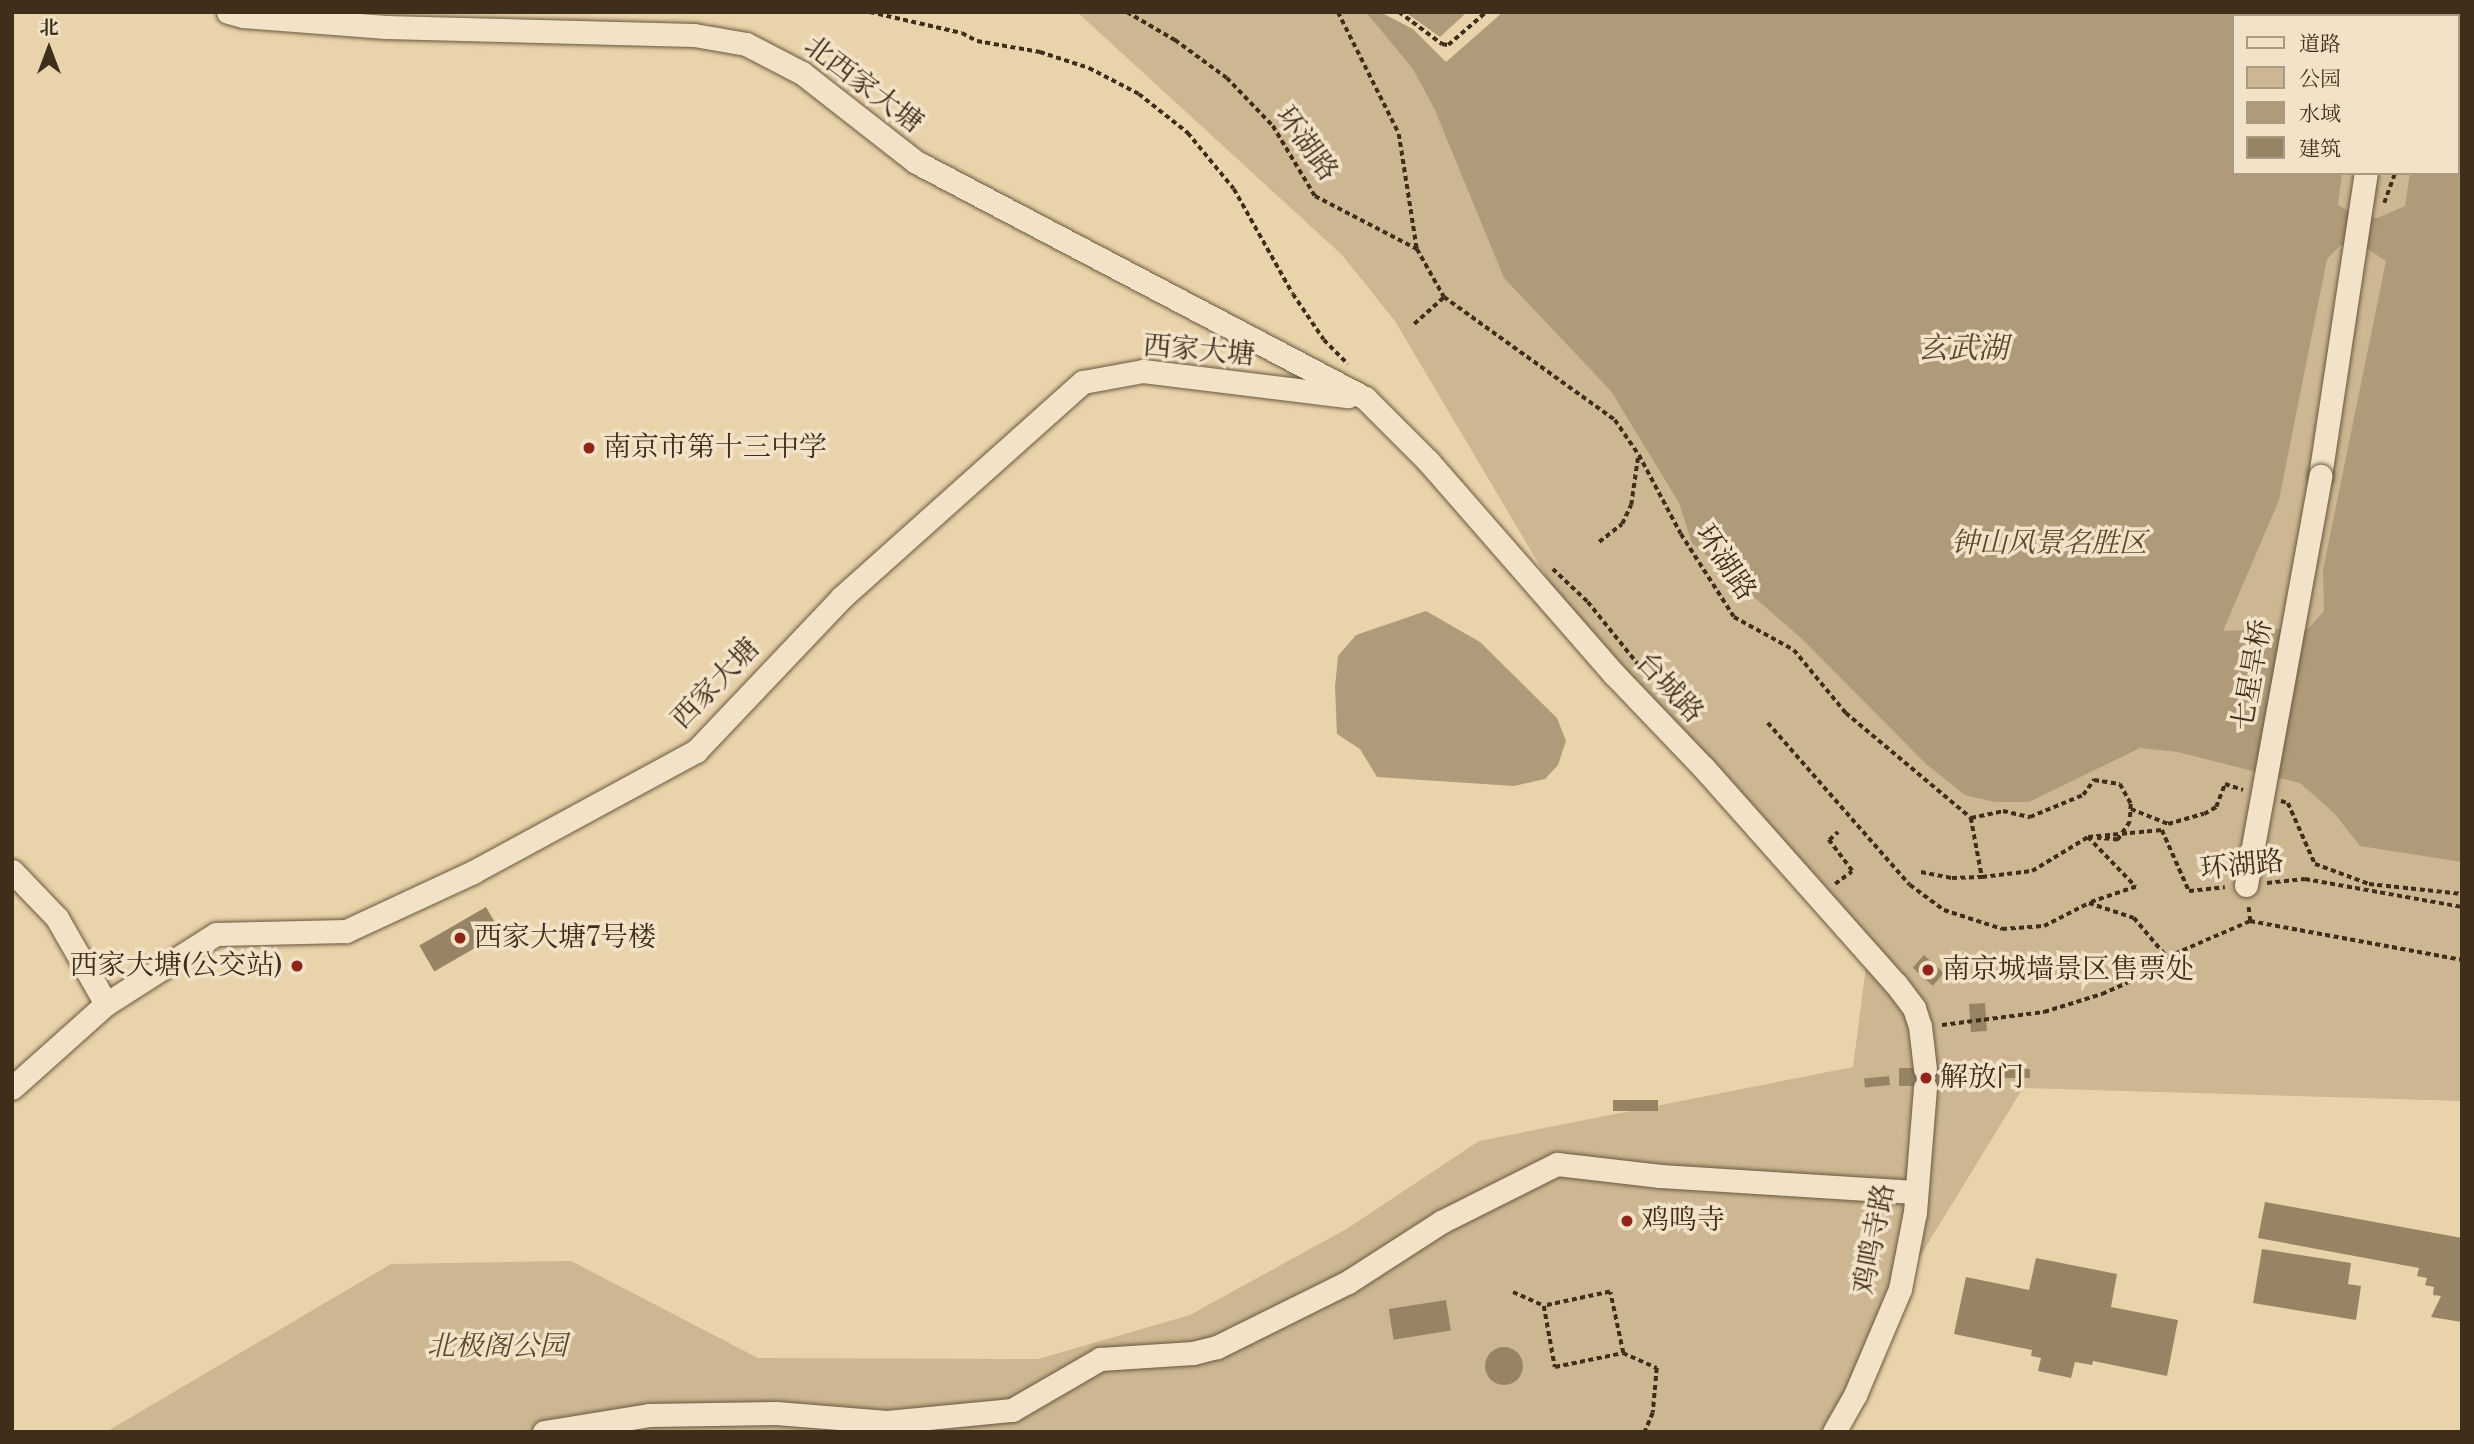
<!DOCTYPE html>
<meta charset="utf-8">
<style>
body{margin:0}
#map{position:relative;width:2474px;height:1444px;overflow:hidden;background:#e9d3aa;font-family:"Libre Bodoni","Noto Serif SC",serif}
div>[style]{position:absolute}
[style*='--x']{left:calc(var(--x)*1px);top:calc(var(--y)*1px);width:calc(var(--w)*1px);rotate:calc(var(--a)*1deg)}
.green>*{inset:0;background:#ccb792}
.water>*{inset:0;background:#af9b79}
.pier>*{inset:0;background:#e9d3aa}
.building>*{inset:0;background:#978465;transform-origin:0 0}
.round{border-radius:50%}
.path>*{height:3.5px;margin-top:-1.75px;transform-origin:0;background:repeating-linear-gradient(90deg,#3f2f1a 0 5px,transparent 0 8.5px)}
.roads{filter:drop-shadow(0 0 2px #6a583e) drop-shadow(0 0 2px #6a583e)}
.minor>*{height:23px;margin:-11.5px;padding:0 11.5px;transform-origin:11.5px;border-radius:11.5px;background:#f1e2c8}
.bridges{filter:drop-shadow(0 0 2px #6a583e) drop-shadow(0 0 2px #6a583e)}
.minor-bridge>*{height:23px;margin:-11.5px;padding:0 11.5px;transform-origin:11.5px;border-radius:11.5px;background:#f1e2c8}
.dots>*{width:19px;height:19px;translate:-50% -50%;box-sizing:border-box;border:4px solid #f1e2c8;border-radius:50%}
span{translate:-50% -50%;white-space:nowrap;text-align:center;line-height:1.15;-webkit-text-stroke:7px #f1e2c8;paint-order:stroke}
.street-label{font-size:28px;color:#3f2f1a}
.poi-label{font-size:28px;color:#3f2f1a}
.left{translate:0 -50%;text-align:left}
.right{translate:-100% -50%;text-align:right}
.park-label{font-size:28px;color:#5b4a32;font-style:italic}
.water-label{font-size:30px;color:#5b4a32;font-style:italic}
.frame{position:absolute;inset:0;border:14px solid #3f2f1a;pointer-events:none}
.legend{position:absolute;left:2232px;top:14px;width:228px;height:161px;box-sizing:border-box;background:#f1e2c8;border:2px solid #aa9a82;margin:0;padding:9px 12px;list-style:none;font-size:21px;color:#3f2f1a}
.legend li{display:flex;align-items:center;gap:14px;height:35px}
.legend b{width:35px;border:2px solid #aa9a82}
.north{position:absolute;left:14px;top:14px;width:70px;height:70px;-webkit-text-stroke:5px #f1e2c8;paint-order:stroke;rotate:0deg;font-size:19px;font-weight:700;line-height:28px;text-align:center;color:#3f2f1a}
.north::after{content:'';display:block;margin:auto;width:24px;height:32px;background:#3f2f1a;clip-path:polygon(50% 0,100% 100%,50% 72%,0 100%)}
</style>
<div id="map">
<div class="green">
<div style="clip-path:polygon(evenodd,1077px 12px,2462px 12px,2462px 1101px,2023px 1088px,1900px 1289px,1842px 1432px,106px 1432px,391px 1264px,571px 1261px,758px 1358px,1038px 1359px,1190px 1315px,1348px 1228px,1479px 1141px,1853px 1067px,1868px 951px,1608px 681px,1395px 321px,1342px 255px,1077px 12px,2234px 16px,2458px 16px,2458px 173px,2234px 173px,2234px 16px)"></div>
</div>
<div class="water">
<div style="clip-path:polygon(evenodd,1366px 12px,2363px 12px,2363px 16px,2234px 16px,2234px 173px,2342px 173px,2338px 205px,2355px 215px,2377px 218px,2405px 206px,2410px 173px,2458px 173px,2458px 16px,2433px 16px,2434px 12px,2462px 12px,2462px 862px,2360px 846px,2334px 813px,2300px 783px,2178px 752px,2140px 748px,2029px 802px,1995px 802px,1965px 795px,1926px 764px,1802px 639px,1692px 543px,1679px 503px,1611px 391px,1504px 278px,1434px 108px,1413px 69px,1366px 12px,2341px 245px,2369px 250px,2386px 261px,2323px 570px,2324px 611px,2309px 628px,2223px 631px,2279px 500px,2327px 259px,2341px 245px)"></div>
<div style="clip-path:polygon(1426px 611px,1480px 642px,1557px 718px,1566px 741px,1558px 765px,1545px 779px,1514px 786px,1377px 777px,1360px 749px,1337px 734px,1335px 687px,1338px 656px,1356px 635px)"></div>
</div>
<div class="pier">
<div style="clip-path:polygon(1380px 12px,1405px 12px,1440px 37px,1464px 15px,1462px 12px,1503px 12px,1446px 62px,1413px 29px)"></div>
</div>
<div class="building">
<div style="left:486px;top:907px;width:30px;height:77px;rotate:60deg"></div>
<div style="left:1924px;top:955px;width:27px;height:17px;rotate:42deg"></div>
<div style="left:1985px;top:1003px;width:28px;height:16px;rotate:86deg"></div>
<div style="left:1953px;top:1068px;width:18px;height:54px;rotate:90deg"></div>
<div style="left:2004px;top:1069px;width:26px;height:9px"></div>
<div style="left:1889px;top:1076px;width:9px;height:25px;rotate:84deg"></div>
<div style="left:1613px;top:1100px;width:45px;height:11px"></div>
<div style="clip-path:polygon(2265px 1202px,2462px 1238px,2462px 1322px,2431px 1317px,2441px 1296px,2433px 1295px,2434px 1287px,2425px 1285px,2427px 1278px,2417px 1276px,2419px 1268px,2258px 1238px)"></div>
<div style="clip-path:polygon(2262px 1249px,2351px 1263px,2348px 1284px,2361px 1286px,2356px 1320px,2253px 1303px)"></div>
<div style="clip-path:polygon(2036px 1258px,2117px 1274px,2111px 1307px,2178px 1320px,2167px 1376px,2093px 1361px,2092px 1365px,2075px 1362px,2071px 1378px,2038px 1371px,2041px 1358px,2031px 1356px,2032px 1350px,1954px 1334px,1966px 1277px,2029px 1290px)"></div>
<div style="left:1446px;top:1300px;width:31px;height:58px;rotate:81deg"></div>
<div class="round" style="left:1485px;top:1347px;width:38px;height:38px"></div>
</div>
<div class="path">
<div style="--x:870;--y:12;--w:94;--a:12.9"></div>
<div style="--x:962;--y:33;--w:17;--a:28"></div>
<div style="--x:977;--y:41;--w:64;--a:9.9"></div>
<div style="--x:1040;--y:52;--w:52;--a:18.1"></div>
<div style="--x:1089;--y:68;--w:56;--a:27.5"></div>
<div style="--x:1139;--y:94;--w:63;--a:38.5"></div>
<div style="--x:1188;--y:133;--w:72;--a:50.6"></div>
<div style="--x:1234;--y:189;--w:120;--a:60.7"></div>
<div style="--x:1293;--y:294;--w:55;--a:56"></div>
<div style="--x:1324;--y:340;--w:34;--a:45"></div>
<div style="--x:1127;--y:12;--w:56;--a:30.3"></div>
<div style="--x:1175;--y:40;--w:64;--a:36.2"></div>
<div style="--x:1227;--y:78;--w:66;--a:46.2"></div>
<div style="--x:1273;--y:126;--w:82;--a:59"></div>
<div style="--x:1315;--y:196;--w:115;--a:27.5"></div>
<div style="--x:1417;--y:249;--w:55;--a:60.6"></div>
<div style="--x:1444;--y:297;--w:211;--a:35.7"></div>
<div style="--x:1615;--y:420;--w:42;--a:55.6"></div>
<div style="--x:1639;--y:455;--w:89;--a:62"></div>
<div style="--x:1681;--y:534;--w:98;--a:57.4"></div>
<div style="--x:1734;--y:617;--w:68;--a:28.8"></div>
<div style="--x:1794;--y:650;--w:82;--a:50.5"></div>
<div style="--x:1846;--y:713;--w:163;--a:40"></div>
<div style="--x:1971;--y:818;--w:60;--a:79.4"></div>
<div style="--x:1982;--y:877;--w:50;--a:-6.8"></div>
<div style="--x:2032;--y:871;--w:66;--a:-31.3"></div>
<div style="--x:2088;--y:837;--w:74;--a:-5.4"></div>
<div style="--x:2162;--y:830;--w:67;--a:66.1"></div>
<div style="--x:2189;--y:891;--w:36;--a:-6"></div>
<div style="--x:1338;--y:12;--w:136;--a:63.4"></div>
<div style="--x:1399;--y:134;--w:116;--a:81.1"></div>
<div style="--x:1399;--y:12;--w:54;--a:36.7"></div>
<div style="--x:1442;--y:44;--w:6;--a:9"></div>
<div style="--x:1448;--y:45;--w:50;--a:-41"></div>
<div style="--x:2416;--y:16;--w:4;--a:-76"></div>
<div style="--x:2384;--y:203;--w:32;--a:-70"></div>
<div style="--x:1414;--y:324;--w:40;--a:-42"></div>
<div style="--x:1599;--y:542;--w:29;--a:-38"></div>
<div style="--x:1622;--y:524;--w:21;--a:-65"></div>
<div style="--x:1631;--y:505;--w:49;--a:-81.9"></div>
<div style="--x:1553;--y:569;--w:48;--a:43.3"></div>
<div style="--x:1588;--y:602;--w:99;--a:51.2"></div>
<div style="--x:1768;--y:723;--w:215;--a:48.8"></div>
<div style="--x:1910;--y:885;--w:42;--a:36.3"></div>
<div style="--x:1944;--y:910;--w:61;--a:18.1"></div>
<div style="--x:2002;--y:929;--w:42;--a:-4.1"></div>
<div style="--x:2044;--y:926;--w:51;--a:-27.1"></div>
<div style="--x:2281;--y:801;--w:7;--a:16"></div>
<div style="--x:2288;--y:803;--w:67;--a:66.1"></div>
<div style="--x:2315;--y:864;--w:58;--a:20.3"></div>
<div style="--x:2369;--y:884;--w:94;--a:6.1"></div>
<div style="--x:2131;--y:809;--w:40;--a:22"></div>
<div style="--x:2168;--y:824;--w:37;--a:-16"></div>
<div style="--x:2204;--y:814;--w:14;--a:-30"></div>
<div style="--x:2216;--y:807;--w:25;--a:-69"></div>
<div style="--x:2225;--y:784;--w:19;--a:18"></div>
<div style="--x:1971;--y:818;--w:33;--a:-12"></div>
<div style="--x:2003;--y:811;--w:28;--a:13"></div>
<div style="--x:2030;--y:817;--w:57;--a:-22.5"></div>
<div style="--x:2083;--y:795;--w:19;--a:-54"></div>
<div style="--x:2094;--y:780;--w:26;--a:9"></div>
<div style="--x:2120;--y:784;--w:23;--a:61"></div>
<div style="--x:2131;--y:804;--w:18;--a:93"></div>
<div style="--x:2130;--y:822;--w:22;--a:124"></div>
<div style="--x:2118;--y:840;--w:21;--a:-175"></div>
<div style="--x:2088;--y:837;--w:69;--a:46.2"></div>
<div style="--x:2136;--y:887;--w:50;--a:161.2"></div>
<div style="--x:2089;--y:903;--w:47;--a:18.4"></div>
<div style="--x:2134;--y:918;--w:51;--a:49.8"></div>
<div style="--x:1921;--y:872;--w:32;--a:11"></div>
<div style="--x:1952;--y:878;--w:30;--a:-2"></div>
<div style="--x:2267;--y:883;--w:38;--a:-6"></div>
<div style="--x:2305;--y:879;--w:159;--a:10.1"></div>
<div style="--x:1835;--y:884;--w:21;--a:-37"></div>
<div style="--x:1852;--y:871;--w:39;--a:-127"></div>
<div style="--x:1829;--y:840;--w:12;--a:-42"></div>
<div style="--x:2250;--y:921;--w:216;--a:10.4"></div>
<div style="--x:1942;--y:1025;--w:103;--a:-7.3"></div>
<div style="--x:2044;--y:1012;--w:61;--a:-17.2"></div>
<div style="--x:2102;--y:994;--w:37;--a:-24"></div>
<div style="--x:2136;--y:979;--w:38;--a:-35"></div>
<div style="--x:2167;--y:957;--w:90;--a:-23.4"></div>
<div style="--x:2250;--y:921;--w:16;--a:-97"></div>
<div style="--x:1513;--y:1292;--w:34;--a:24"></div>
<div style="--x:1544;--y:1306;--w:62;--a:79.8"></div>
<div style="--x:1555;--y:1367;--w:69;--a:-11.6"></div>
<div style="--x:1623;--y:1353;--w:62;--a:-102"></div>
<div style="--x:1610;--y:1292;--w:67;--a:168"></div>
<div style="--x:1623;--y:1353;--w:37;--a:24"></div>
<div style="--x:1657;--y:1368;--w:45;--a:95.1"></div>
<div style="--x:1653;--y:1413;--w:21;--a:113"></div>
</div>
<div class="roads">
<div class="minor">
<div style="--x:228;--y:12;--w:16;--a:15"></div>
<div style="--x:243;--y:16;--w:143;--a:4.4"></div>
<div style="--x:386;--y:27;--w:308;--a:1.5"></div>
<div style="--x:694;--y:35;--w:53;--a:9.8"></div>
<div style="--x:746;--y:44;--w:63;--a:27.4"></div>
<div style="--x:802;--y:73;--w:145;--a:38"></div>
<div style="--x:916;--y:162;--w:507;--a:27.73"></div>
<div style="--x:1365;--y:398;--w:89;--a:45"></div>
<div style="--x:1428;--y:461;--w:283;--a:48.9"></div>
<div style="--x:1614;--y:674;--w:129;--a:46.3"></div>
<div style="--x:1703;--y:767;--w:290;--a:48.4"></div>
<div style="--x:1896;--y:984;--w:30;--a:53"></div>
<div style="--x:1914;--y:1008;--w:19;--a:72"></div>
<div style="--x:1920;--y:1026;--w:43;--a:83.4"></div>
<div style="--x:2387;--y:16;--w:4;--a:-76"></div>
<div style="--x:2320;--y:476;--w:306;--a:-81.4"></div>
<div style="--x:12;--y:871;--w:65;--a:46.2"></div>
<div style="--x:57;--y:918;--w:99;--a:60.3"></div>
<div style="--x:12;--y:1088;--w:126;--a:-41.8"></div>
<div style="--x:106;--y:1004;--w:130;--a:-32.5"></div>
<div style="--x:216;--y:934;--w:130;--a:-1.3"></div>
<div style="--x:346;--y:931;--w:140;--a:-24.9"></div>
<div style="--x:473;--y:872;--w:254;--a:-28.5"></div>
<div style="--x:696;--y:751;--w:211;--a:-46.5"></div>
<div style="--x:841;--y:598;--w:324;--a:-41.8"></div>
<div style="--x:1083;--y:382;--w:61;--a:-10.4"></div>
<div style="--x:1143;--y:371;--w:207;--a:7"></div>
<div style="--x:544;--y:1432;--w:106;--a:-9.2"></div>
<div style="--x:649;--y:1415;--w:127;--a:-0.9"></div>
<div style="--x:776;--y:1413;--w:111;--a:4.6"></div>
<div style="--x:887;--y:1422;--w:126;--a:-5.5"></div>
<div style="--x:1012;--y:1410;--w:102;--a:-30.1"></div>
<div style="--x:1100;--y:1359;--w:93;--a:-3.7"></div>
<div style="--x:1193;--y:1353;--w:25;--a:-14"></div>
<div style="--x:1217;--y:1347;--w:146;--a:-26.4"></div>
<div style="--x:1348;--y:1282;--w:111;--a:-32.8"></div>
<div style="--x:1441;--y:1222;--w:130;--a:-26.6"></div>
<div style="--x:1557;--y:1164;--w:104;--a:6.6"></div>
<div style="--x:1660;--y:1176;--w:256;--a:3.6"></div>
<div style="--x:1834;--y:1432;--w:43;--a:-60.4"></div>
<div style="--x:1855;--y:1395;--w:115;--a:-67"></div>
<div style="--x:1900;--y:1289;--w:78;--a:-79"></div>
<div style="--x:1915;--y:1212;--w:125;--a:-85.4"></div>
</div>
</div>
<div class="bridges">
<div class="minor-bridge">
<div style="--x:2246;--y:885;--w:416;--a:-79.7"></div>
</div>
</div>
<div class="dots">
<div style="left:589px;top:448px;background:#8f2418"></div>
<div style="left:460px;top:938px;background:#8f2418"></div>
<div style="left:297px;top:966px;background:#8f2418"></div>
<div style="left:1928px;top:970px;background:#8f2418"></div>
<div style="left:1926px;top:1078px;background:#8f2418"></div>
<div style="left:1627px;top:1221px;background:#8f2418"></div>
</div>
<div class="street-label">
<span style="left:863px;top:85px;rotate:37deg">北西家大塘</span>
<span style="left:1306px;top:144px;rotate:54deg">环湖路</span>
<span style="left:1199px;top:351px;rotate:5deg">西家大塘</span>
<span style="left:1725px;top:563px;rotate:56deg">环湖路</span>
<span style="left:2253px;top:675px;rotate:-80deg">七星旱桥</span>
<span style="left:716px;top:684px;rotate:-46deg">西家大塘</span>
<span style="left:1669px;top:688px;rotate:47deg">台城路</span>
<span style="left:2242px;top:866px;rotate:-6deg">环湖路</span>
<span style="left:1875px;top:1239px;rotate:-79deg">鸡鸣寺路</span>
</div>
<div class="poi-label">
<span class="left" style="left:603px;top:448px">南京市第十三中学</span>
<span class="left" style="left:474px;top:938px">西家大塘7号楼</span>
<span class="right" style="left:283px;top:966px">西家大塘(公交站)</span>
<span class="left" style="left:1942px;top:970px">南京城墙景区售票处</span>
<span class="left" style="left:1940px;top:1078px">解放门</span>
<span class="left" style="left:1641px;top:1221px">鸡鸣寺</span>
</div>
<div class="park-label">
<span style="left:2049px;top:544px">钟山风景名胜区</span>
<span style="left:497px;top:1347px">北极阁公园</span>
</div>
<div class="water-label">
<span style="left:1963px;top:349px">玄武湖</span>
</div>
<div class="frame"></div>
<ul class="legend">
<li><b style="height:9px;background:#f1e2c8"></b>道路</li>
<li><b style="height:19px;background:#ccb792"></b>公园</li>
<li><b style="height:19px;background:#af9b79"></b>水域</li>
<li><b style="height:19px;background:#978465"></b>建筑</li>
</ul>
<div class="north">北</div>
</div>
